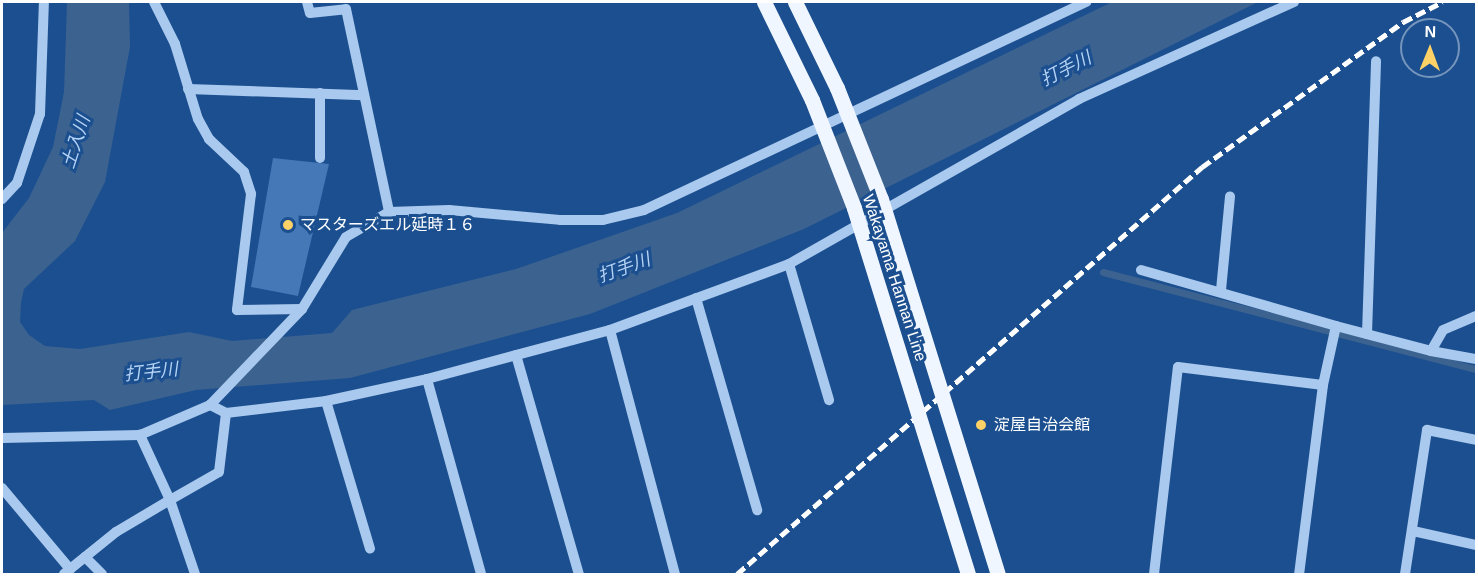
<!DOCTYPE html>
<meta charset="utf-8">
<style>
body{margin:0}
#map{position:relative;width:1478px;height:576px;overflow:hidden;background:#1b4f8f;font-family:Helvetica,"Noto Sans JP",sans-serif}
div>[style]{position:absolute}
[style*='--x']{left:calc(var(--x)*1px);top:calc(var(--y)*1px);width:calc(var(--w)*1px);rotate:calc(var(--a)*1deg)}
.water>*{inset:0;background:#3c6290}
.stream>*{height:7px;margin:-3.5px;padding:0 3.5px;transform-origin:3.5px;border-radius:3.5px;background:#3c6290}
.building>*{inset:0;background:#4478b7}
.minor>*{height:10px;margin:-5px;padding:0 5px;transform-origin:5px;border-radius:5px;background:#a9c9ee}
.major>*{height:15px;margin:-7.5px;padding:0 7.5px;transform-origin:7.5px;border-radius:7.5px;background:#f0f6ff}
.rail>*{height:4.5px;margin-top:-2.25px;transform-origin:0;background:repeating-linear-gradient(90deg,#fff 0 10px,transparent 0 14.5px)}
.major-bridge>*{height:15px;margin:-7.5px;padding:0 7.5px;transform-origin:7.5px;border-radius:7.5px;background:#f0f6ff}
.dots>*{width:16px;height:16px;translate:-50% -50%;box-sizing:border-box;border:3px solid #1b4f8f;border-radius:50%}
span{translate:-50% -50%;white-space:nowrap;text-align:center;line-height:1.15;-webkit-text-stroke:6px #1b4f8f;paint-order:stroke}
.poi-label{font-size:16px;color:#fff}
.left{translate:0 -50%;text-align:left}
.street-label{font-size:16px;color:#fff}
.water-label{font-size:18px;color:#b5d3f5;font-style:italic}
.frame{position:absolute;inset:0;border:3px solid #fff;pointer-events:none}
.north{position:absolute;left:1400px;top:18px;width:60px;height:60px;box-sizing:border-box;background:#1b4f8f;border:2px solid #7695bc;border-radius:50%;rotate:1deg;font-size:16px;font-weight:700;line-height:24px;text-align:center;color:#fff}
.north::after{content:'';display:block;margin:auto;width:21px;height:27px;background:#ffd166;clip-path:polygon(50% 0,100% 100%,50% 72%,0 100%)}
</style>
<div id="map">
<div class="water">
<div style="clip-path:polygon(67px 2px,129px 2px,130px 47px,105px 182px,75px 241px,24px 289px,21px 303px,20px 322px,29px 335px,45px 346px,80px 349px,189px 332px,232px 341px,332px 333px,352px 310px,516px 269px,677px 213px,1112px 2px,1258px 2px,804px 229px,590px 314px,350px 378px,196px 390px,110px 410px,94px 400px,2px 405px,2px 233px,29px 198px,53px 147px,64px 92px)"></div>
</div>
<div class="stream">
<div style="--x:1103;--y:272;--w:385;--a:14.6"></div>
</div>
<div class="building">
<div style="clip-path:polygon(273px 158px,329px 164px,298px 296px,251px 287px)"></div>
</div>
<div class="minor">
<div style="--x:154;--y:2;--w:47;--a:63.4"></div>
<div style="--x:175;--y:44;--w:78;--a:73"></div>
<div style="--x:198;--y:119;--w:23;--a:61"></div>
<div style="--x:209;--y:139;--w:48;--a:43.3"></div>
<div style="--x:244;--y:172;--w:23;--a:72"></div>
<div style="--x:251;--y:194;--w:117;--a:96.9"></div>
<div style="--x:237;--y:310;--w:65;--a:-0.9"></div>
<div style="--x:307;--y:2;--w:11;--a:75"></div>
<div style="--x:310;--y:13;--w:36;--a:-6"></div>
<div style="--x:346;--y:9;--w:208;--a:78"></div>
<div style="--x:188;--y:89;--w:176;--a:2"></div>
<div style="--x:320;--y:158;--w:65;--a:-90"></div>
<div style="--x:2;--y:199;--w:22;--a:-47"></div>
<div style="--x:17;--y:183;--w:73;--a:-71.6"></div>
<div style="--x:40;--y:114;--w:112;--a:-88"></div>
<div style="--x:789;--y:264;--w:142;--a:73.6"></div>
<div style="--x:1141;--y:270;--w:203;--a:16"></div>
<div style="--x:1221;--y:290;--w:94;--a:-84.5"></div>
<div style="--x:696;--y:298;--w:221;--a:73.9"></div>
<div style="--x:610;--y:330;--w:253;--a:75.1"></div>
<div style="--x:1367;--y:334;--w:273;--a:-88.1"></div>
<div style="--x:1431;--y:351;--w:46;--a:10.1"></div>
<div style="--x:516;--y:355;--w:228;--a:74"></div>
<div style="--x:427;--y:379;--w:202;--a:74.5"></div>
<div style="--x:1323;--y:385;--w:60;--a:-77.6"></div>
<div style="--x:1336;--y:326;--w:98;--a:14.7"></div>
<div style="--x:1431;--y:351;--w:24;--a:-60"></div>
<div style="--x:1443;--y:330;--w:36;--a:-23"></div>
<div style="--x:326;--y:401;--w:154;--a:73.4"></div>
<div style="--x:226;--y:413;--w:101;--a:-6.8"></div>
<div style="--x:326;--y:401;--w:103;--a:-12.3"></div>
<div style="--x:427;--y:379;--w:189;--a:-15"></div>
<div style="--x:610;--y:330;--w:191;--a:-20.2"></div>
<div style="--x:789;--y:264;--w:334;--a:-29.6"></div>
<div style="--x:1079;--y:99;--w:236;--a:-24.3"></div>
<div style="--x:2;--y:438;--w:138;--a:-1.2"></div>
<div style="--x:140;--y:435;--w:76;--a:-23.2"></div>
<div style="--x:210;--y:405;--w:133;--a:-46.2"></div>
<div style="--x:302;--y:309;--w:84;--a:-58.6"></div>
<div style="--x:346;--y:237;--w:50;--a:-30.2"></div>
<div style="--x:389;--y:212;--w:60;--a:-1.9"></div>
<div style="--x:449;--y:210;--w:111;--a:5.1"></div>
<div style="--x:560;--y:220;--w:43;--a:0"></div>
<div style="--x:603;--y:220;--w:42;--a:-13.7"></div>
<div style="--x:644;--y:210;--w:489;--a:-25.2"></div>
<div style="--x:2;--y:488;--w:106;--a:50"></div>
<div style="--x:1413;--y:531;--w:65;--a:12.5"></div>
<div style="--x:85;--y:557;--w:24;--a:45"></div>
<div style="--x:64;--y:574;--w:67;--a:-38.9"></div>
<div style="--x:116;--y:532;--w:63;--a:-30.7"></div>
<div style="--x:170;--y:500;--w:72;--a:-114.8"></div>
<div style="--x:195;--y:574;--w:78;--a:-108.7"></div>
<div style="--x:170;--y:500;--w:56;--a:-29.7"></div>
<div style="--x:219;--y:472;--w:59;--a:-83.2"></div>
<div style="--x:226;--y:413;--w:18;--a:-153"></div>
<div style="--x:1154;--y:574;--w:208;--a:-83.4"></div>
<div style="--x:1178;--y:367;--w:146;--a:7.1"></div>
<div style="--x:1323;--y:385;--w:191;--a:97.2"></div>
<div style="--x:1405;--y:574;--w:146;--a:-81.3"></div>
<div style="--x:1427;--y:430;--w:50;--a:11.5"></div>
</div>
<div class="major">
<div style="--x:764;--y:2;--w:109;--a:63.9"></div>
<div style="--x:795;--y:2;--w:96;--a:64"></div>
</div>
<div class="rail">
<div style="--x:737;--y:574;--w:618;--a:-41.19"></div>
<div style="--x:1202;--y:167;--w:248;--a:-35.8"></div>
<div style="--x:1403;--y:22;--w:44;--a:-27.1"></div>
</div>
<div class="major-bridge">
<div style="--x:837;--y:88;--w:119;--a:68.4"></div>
<div style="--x:881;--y:199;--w:393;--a:72.7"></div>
<div style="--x:812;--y:100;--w:116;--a:68.7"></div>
<div style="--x:854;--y:208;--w:383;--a:72.7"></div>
</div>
<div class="dots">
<div style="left:288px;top:225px;background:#ffd166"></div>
<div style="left:981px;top:425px;background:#ffd166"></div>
</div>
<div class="poi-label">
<span class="left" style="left:300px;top:225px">マスターズエル延時１６</span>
<span class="left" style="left:994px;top:425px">淀屋自治会館</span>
</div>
<div class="street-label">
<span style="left:894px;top:278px;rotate:72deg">Wakayama Hannan Line</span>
</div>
<div class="water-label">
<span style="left:1066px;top:69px;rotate:-27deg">打手川</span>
<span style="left:76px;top:142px;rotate:-72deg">土入川</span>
<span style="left:624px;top:268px;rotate:-20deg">打手川</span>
<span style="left:151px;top:372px;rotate:-6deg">打手川</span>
</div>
<div class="frame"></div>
<div class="north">N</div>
</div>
